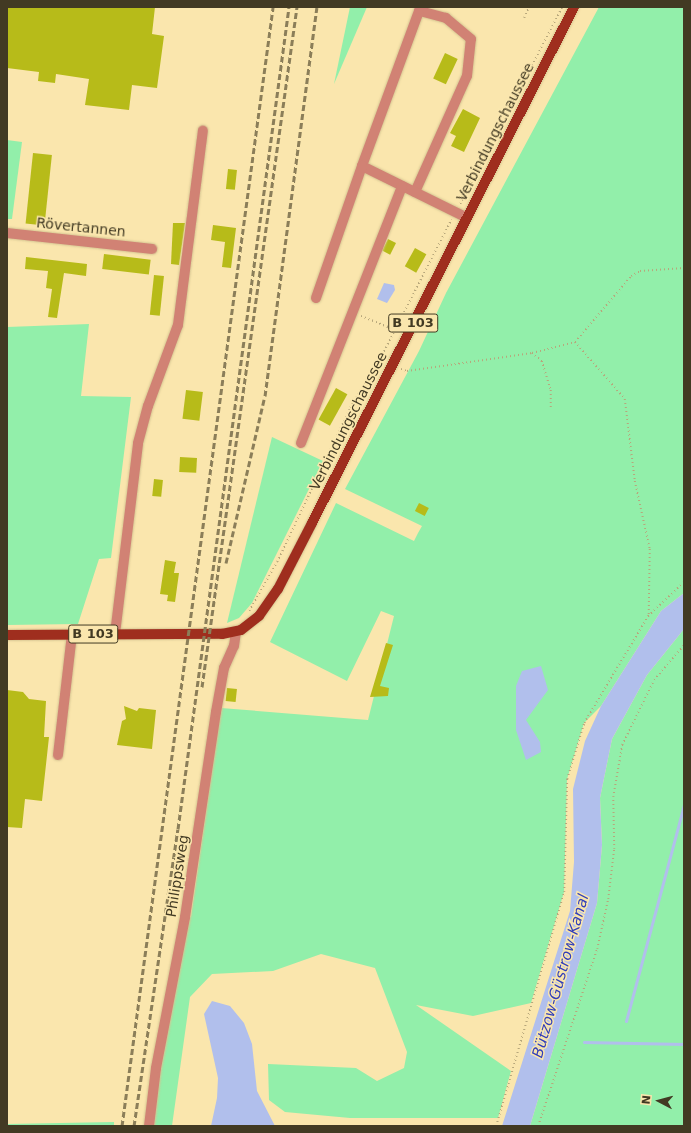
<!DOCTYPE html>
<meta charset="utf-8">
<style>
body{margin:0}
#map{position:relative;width:691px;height:1133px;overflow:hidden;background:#fae6ad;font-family:"DejaVu Sans",sans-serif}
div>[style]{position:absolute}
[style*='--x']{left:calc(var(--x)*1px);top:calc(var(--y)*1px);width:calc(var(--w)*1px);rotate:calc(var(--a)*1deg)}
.green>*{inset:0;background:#92efaa}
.water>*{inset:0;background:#b1bfec}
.stream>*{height:3px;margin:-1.5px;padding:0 1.5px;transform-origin:1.5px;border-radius:1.5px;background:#b1bfec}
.building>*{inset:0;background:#b7bb19;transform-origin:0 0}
.path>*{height:1.5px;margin-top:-0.75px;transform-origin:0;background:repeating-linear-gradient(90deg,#b7a77b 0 1px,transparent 0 4px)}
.roads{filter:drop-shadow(0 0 1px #d5c491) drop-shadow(0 0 1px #d5c491)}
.minor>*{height:10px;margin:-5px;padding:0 5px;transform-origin:5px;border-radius:5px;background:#d18274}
.major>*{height:10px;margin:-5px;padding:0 5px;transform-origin:5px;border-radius:5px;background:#9f2e1e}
.rail>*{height:3px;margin-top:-1.5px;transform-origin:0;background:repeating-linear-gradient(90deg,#8b7e59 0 6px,transparent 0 9px)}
span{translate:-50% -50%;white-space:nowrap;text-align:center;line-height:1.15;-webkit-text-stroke:3px #fae6ad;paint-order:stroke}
.shield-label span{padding:1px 3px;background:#fae6ad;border:1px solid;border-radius:3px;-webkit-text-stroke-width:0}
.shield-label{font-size:13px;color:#423a23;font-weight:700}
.street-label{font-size:14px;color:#423a23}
.water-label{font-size:15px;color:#313eba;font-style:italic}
.frame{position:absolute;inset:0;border:8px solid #423a23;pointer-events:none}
.north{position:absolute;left:639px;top:1081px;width:40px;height:40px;-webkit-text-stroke:3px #fae6ad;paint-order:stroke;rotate:276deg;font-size:11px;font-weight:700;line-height:16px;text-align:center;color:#423a23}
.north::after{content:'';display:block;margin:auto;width:14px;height:18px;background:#423a23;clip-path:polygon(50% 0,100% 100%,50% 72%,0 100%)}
</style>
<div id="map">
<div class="green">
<div style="clip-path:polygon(350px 7px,367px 7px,334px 84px)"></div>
<div style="clip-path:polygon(599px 7px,684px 7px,684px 593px,661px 611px,601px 706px,584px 723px,567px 779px,564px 892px,531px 1003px,473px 1016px,416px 1005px,511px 1071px,498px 1118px,350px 1118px,285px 1112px,269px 1100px,268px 1064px,356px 1068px,377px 1081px,404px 1068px,407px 1052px,375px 968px,321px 954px,273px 971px,212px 974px,190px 997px,172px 1126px,149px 1126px,185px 917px,191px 917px,221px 708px,368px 720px,394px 616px,381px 611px,347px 681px,270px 642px,336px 503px,414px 541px,418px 533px,422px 526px,345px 489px,419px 351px,446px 293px)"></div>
<div style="clip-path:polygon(7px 140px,22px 142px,12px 219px,7px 219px)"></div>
<div style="clip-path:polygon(89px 324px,81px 396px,131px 397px,111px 558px,99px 559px,78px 624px,7px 625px,7px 327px)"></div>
<div style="clip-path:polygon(272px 437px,323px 461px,252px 603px,239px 618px,227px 623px)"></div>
<div style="clip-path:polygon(684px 629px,684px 1126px,530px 1126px,597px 903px,602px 845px,600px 798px,612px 739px,647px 675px)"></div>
<div style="clip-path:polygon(114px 1122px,114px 1126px,7px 1126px,7px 1124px)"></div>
</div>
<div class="water">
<div style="clip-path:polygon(384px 283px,394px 285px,395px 290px,387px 303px,377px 299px)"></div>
<div style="clip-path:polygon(684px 593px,684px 629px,647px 675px,612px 739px,600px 798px,602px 845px,597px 903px,530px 1126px,502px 1126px,570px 911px,574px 862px,573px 789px,585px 741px,601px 706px,661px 611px)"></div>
<div style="clip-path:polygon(541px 666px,548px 690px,526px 720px,540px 742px,541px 752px,526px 760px,516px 730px,516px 686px,522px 671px)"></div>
<div style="clip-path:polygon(212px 1001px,230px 1006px,244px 1023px,252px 1044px,257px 1091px,275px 1126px,211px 1126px,217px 1098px,218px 1078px,204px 1014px)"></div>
</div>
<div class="stream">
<div style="--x:626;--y:1021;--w:224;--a:-75"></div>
<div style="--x:584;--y:1042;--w:100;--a:1.1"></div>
</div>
<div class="building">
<div style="clip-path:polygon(7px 7px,155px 7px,152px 34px,164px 36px,157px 88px,132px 85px,129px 110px,85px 105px,89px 79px,56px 74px,55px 83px,38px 81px,39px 72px,7px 68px)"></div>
<div style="left:445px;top:53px;width:14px;height:28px;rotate:25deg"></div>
<div style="clip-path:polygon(463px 109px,480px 118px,464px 152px,451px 146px,456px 136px,450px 133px)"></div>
<div style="left:33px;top:153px;width:19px;height:71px;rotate:6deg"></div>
<div style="left:228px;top:169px;width:9px;height:20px;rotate:6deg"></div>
<div style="clip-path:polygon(173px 223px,185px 223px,179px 265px,171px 264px)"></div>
<div style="clip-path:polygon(213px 225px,236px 228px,231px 268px,222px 267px,225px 242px,211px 240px)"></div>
<div style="left:388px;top:239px;width:9px;height:13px;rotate:27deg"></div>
<div style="left:415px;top:248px;width:13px;height:21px;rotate:29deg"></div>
<div style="left:104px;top:254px;width:47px;height:15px;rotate:7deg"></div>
<div style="clip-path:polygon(26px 257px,87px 264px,86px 276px,64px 273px,57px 318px,48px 317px,52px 289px,46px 288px,48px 271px,25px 269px)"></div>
<div style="left:154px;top:275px;width:10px;height:40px;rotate:6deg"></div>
<div style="left:336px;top:388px;width:13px;height:36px;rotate:29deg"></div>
<div style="left:186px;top:390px;width:17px;height:29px;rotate:7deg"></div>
<div style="left:180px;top:457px;width:17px;height:15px;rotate:3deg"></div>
<div style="left:154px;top:479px;width:9px;height:17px;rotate:6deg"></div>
<div style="left:419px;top:503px;width:11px;height:9px;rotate:27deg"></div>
<div style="clip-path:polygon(165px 560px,176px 562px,174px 573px,179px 573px,175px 602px,167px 601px,168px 595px,160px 594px)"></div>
<div style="clip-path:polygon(386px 643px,393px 645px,380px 686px,389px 688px,388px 696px,370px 697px)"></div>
<div style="left:227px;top:688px;width:10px;height:13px;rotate:6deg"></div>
<div style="clip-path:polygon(7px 690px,23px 692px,29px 699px,46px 701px,44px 737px,49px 737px,42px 801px,25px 799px,22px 828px,7px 827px)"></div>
<div style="clip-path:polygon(124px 706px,137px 711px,139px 708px,156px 710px,152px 749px,117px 745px,122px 721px,126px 719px)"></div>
</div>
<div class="path">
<div style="--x:524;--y:18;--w:12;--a:-66"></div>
<div style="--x:460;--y:204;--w:222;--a:-62.6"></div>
<div style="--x:361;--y:316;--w:38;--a:22"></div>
<div style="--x:575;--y:342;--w:76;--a:48.7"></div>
<div style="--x:625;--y:399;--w:83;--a:83"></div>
<div style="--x:635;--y:481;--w:70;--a:77.6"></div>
<div style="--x:650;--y:549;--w:66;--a:90.9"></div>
<div style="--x:532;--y:353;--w:44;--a:-14.3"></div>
<div style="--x:575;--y:342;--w:87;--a:-49.7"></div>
<div style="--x:631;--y:276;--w:10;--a:-29"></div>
<div style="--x:640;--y:271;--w:44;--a:-3.9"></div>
<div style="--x:401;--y:369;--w:6;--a:18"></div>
<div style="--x:407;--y:371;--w:126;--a:-8.2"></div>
<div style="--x:532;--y:353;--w:13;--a:39"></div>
<div style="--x:542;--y:361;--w:30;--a:73"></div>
<div style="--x:551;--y:390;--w:19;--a:90"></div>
<div style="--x:249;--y:611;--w:56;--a:-60.3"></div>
<div style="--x:277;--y:562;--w:170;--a:-64.6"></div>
<div style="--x:350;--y:408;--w:62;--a:-58.9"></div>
<div style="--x:382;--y:355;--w:152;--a:-62.9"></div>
<div style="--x:496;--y:1126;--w:244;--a:-73.8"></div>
<div style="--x:564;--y:892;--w:113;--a:-88.5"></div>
<div style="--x:567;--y:779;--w:59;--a:-73.1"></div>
<div style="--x:584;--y:723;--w:125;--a:-59.1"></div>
<div style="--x:648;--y:616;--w:50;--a:-43.4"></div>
<div style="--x:538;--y:1126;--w:187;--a:-71.6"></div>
<div style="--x:597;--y:949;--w:51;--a:-77.6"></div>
<div style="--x:608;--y:899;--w:50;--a:-83.2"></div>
<div style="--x:614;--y:849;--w:52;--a:-91.1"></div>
<div style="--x:613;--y:797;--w:53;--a:-80.2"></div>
<div style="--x:622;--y:745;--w:72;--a:-63.8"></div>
<div style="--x:654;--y:680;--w:46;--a:-49.4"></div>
</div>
<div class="roads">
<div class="minor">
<div style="--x:415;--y:192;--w:127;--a:-65.9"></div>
<div style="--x:467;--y:76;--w:37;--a:-84"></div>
<div style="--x:471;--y:39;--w:33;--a:-140"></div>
<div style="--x:446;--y:18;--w:28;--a:-165"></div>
<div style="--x:419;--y:11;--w:165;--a:110.2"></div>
<div style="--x:362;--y:166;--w:117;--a:26.3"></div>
<div style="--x:7;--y:233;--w:146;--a:6.3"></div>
<div style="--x:316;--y:298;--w:140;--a:-70.8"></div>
<div style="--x:301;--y:443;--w:276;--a:-68.5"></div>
<div style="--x:115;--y:634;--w:192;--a:-83.1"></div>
<div style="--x:138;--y:443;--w:38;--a:-75"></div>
<div style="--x:148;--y:406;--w:86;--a:-69.7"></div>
<div style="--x:178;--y:325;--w:196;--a:-82.7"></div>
<div style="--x:58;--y:755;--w:122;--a:-83.4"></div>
<div style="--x:149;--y:1126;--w:58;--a:-83.1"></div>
<div style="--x:156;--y:1068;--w:154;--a:-79.1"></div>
<div style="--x:185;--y:917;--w:207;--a:-81.4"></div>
<div style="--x:216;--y:712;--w:45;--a:-79.7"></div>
<div style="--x:224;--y:668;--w:24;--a:-66"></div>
<div style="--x:234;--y:646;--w:14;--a:-82"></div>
</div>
<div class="major">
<div style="--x:7;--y:635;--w:215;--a:-0.3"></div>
<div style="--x:222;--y:634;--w:19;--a:-12"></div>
<div style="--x:241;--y:630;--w:23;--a:-38"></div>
<div style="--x:259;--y:616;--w:33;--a:-55"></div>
<div style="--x:278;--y:589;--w:74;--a:-62.7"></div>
<div style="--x:312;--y:523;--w:579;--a:-63.08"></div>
</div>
</div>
<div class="rail">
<div style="--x:226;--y:563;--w:171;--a:-76.9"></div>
<div style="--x:265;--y:396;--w:392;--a:-82.4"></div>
<div style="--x:202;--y:687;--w:687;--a:-82.05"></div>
<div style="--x:122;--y:1126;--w:1129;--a:-82.31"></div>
<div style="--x:134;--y:1126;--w:300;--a:-81.6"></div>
<div style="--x:178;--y:829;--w:829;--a:-82.31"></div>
</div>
<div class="shield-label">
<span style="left:413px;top:323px">B 103</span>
<span style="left:93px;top:634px">B 103</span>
</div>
<div class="street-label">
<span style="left:495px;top:132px;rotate:-63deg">Verbindungschaussee</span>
<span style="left:81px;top:227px;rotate:6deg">Rövertannen</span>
<span style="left:348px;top:421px;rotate:-63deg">Verbindungschaussee</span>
<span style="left:177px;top:876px;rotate:-81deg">Philippsweg</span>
</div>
<div class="water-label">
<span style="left:561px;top:976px;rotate:-74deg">Bützow-Güstrow-Kanal</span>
</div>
<div class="frame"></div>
<div class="north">N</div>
</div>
